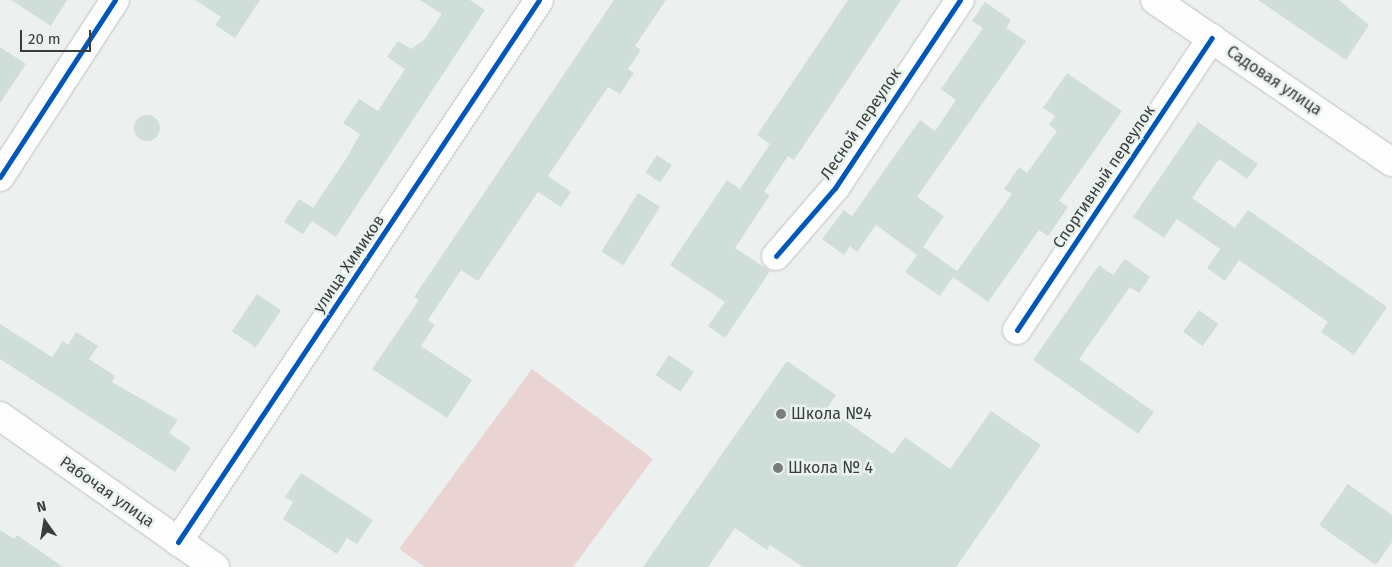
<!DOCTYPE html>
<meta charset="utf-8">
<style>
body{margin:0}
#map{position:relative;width:1392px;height:567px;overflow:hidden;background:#ecf0ee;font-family:"Fira Sans",sans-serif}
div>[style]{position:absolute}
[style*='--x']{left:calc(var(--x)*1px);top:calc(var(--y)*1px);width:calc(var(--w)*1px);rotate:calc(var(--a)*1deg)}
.green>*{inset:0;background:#e9d4d3}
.building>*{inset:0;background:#d0deda;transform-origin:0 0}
.round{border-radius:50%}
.roads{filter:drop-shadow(0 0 1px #c0c3c2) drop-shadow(0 0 1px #c0c3c2)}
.minor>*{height:28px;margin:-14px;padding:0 14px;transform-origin:14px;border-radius:14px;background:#fcfdfc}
.major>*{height:28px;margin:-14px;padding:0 14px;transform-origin:14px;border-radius:14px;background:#fcfdfc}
.cycleway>*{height:5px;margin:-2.5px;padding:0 2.5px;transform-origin:2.5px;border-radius:2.5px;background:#0057b8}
.dots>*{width:14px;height:14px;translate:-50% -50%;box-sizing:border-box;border:2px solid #eaf2ef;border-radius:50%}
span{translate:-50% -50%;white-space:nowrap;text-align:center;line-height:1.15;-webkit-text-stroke:5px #eaf2ef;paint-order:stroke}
.street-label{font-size:16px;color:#3a3d3c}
.poi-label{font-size:16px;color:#3a3d3c}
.left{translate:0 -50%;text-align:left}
.north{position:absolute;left:20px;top:497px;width:50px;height:50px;-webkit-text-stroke:4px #eaf2ef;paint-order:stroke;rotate:347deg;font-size:14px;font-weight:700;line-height:20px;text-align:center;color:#3a3d3c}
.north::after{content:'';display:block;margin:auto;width:18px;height:22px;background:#3a3d3c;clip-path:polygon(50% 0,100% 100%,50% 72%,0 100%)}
.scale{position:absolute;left:20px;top:30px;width:71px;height:22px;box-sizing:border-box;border:2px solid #3a3d3c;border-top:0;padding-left:6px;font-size:15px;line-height:18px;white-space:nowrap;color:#3a3d3c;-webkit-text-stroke:4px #eaf2ef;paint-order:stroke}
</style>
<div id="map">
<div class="green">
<div style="clip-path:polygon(532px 369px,653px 459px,573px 567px,425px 567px,399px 549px)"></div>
</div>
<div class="building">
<div style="clip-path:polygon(11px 0,67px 0,51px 26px)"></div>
<div style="clip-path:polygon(195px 0,260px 0,235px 38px,215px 25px,221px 17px)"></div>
<div style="clip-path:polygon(420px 0,470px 0,485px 10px,336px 237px,312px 221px,303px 234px,284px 222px,299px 199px,313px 208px,346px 159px,360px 134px,343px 123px,359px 99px,378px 111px,405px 69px,387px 57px,398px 41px,411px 49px,424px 40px,442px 14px)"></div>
<div style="clip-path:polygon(614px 0,666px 0,635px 46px,641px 50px,628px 69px,634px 73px,620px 94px,608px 87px,548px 176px,571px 192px,561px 207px,538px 192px,478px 281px,461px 270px,428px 320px,435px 325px,421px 346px,472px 380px,447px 418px,372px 369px,419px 300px,414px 297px)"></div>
<div style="clip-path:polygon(848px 0,901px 0,794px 160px,788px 156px,764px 192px,770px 195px,735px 248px,770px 271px,725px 338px,708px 326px,725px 302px,670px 265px,727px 180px,740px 189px,770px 144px,757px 135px)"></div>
<div style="clip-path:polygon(1258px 0,1339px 0,1369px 25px,1346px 60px)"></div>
<div style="clip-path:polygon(985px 2px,1011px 20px,1006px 28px,1026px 41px,917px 197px,944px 216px,923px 247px,957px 271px,940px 296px,905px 272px,917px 255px,876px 225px,857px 252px,850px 246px,844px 255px,822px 239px,844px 210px,852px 216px,920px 120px,935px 131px,956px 100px,941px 89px,983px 28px,972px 21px)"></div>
<div style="clip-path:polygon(0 47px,26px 64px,0 103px)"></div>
<div style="clip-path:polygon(1067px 73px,1122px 111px,1059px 201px,1068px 207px,1048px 236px,1039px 230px,988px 302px,953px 277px,1012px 194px,1004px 189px,1019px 167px,1027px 173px,1057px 131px,1049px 125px,1055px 116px,1043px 108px)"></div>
<div class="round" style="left:134px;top:115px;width:26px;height:26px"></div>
<div style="clip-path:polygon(1198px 122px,1258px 164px,1247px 179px,1219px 159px,1192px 198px,1235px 228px,1248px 210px,1387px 307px,1354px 355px,1321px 332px,1328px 322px,1239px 260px,1225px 281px,1207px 268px,1220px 249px,1177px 219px,1164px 238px,1133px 217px)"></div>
<div style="left:657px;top:155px;width:18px;height:21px;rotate:34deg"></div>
<div style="left:638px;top:193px;width:26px;height:69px;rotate:32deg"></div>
<div style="clip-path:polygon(1125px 259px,1150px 277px,1139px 293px,1130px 287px,1079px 359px,1154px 412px,1138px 434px,1033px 360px,1099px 265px,1113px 275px)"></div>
<div style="left:257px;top:294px;width:29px;height:45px;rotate:34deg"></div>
<div style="left:1199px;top:310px;width:24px;height:27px;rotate:36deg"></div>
<div style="clip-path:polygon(0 324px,52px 357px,63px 341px,68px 345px,76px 332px,98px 346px,89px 359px,115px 376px,112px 382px,178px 420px,169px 433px,191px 448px,175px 472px,0 359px)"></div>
<div style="left:669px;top:355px;width:30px;height:24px;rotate:34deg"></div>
<div style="clip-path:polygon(787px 361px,836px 395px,827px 408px,893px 454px,905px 437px,950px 469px,991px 411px,1041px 445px,956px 567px,803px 567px,770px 545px,767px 550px,735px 528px,708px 567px,643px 567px)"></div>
<div style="clip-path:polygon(301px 473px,373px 520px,357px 544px,347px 538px,337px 554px,283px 519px,293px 502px,285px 497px)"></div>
<div style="clip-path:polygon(1348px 484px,1392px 515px,1392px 542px,1376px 565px,1319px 525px)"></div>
<div style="clip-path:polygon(0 530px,14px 539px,17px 535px,63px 567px,0 567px)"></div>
</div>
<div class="roads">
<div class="minor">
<div style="--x:1155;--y:0;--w:287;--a:34.4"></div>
<div style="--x:0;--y:177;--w:211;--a:-57"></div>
<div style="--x:776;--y:256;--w:90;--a:-49.1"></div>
<div style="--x:835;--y:188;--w:226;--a:-56.4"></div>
<div style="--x:1017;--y:330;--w:351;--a:-56.3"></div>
<div style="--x:178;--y:542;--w:651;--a:-56.33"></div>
</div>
<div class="major">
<div style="--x:0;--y:416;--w:263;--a:35.1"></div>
</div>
</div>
<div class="cycleway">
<div style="--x:0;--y:177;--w:211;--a:-57"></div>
<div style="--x:776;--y:256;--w:90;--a:-49.1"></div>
<div style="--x:835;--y:188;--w:226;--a:-56.4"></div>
<div style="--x:1017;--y:330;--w:351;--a:-56.3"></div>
<div style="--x:178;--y:542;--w:651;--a:-56.33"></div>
</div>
<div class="dots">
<div style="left:781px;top:414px;background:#787c7a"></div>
<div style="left:778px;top:468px;background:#787c7a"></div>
</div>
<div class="street-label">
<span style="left:1274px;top:81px;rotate:34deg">Садовая улица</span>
<span style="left:861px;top:124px;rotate:-56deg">Лесной переулок</span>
<span style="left:1104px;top:177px;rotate:-56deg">Спортивный переулок</span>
<span style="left:349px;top:264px;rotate:-56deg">улица Химиков</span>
<span style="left:107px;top:492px;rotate:35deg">Рабочая улица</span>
</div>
<div class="poi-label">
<span class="left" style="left:791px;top:414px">Школа №4</span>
<span class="left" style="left:788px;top:468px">Школа № 4</span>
</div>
<div class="north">N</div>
<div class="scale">20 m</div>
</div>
